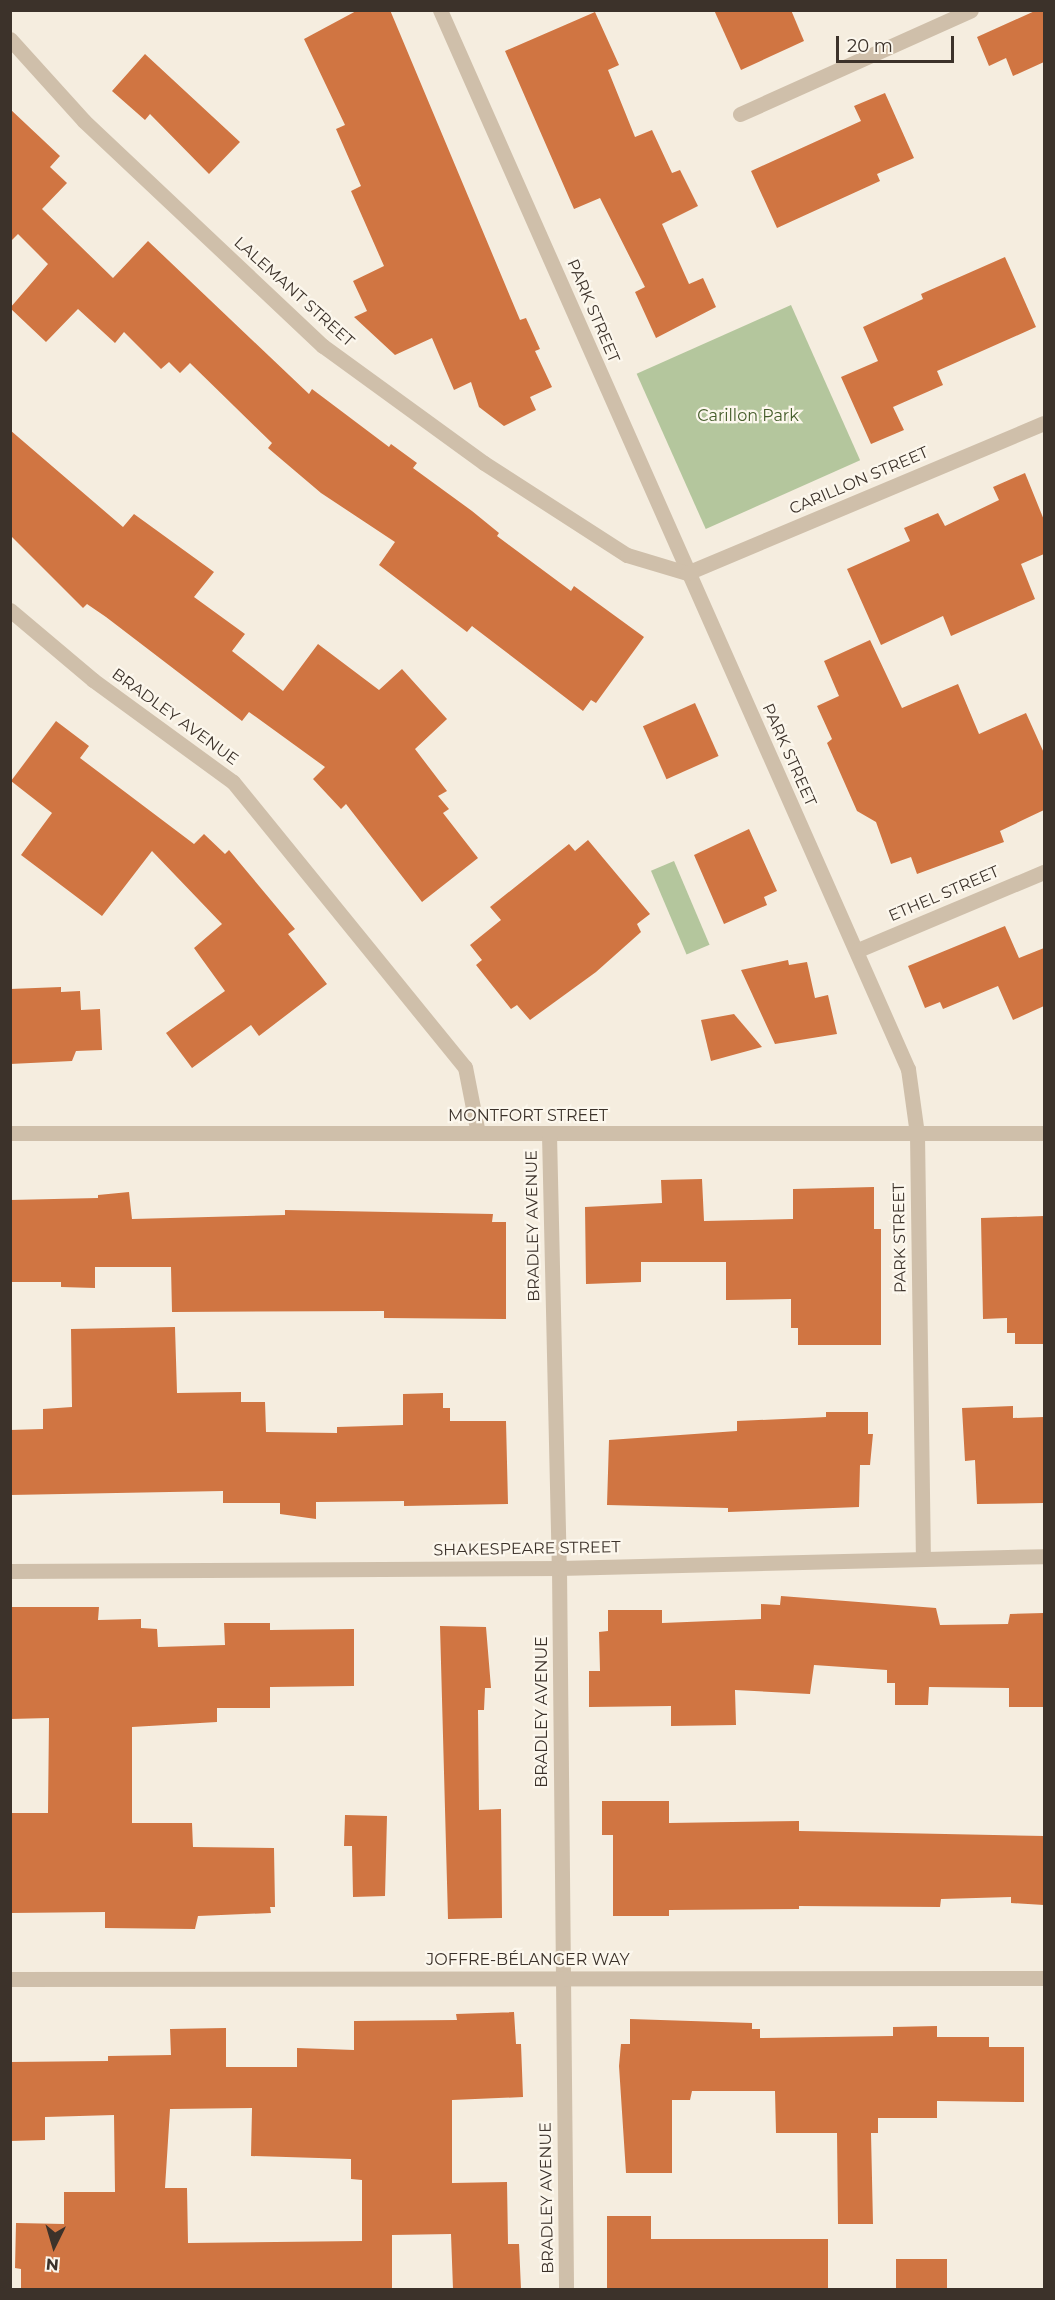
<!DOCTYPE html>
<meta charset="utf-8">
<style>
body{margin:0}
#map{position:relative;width:1055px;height:2300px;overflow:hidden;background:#f5eddf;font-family:Montserrat,sans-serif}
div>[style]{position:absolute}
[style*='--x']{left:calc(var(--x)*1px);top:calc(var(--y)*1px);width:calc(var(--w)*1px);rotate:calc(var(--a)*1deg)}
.green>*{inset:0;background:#b4c69d;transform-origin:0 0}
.building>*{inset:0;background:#d07542;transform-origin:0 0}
.minor>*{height:15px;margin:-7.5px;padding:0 7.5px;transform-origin:7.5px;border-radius:7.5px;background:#cfbfaa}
span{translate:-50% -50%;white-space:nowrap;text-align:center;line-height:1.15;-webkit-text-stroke:4.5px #fcf7ed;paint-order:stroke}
.street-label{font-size:16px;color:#3c322a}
.park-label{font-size:16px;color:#455d2b}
.frame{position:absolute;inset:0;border:12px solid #3c322a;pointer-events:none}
.north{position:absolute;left:24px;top:2216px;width:60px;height:60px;-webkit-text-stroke:4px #fcf7ed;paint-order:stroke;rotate:185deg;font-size:16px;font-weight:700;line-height:24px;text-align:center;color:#3c322a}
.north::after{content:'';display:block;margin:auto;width:21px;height:27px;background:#3c322a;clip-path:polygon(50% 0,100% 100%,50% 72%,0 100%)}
.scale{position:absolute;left:836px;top:36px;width:118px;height:27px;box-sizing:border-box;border:3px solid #3c322a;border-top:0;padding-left:8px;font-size:18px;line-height:21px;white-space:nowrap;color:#3c322a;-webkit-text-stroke:4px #fcf7ed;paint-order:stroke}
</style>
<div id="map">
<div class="green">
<div style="left:791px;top:305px;width:170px;height:169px;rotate:66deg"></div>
<div style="left:674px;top:861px;width:91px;height:25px;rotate:67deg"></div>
</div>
<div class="building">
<div style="clip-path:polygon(358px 10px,390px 10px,520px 320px,526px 318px,540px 349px,535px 351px,552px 387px,530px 397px,536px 410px,504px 426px,479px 407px,471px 382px,454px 390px,432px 338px,395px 355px,354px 317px,367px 311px,353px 281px,384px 266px,351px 191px,361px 186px,336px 129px,345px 125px,304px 39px)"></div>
<div style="clip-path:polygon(714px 10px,791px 10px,804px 41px,741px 70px)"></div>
<div style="clip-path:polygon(1037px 10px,1044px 10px,1044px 62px,1013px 76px,1006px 58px,989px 66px,977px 37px)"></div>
<div style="clip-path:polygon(595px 12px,619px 65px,608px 70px,635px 137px,652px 130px,672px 173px,680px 170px,698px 206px,662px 224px,689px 284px,703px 278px,716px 307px,656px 338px,635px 292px,645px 287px,600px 198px,574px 209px,505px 51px)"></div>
<div style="clip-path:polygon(145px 54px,240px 142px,209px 174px,150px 114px,145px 120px,112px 91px)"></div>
<div style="clip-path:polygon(885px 93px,914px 158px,877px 174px,880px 181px,777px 228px,751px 171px,861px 121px,854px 106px)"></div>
<div style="clip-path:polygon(10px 109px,60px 156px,50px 167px,67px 183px,42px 209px,113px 278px,148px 241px,309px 394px,312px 389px,389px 447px,391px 444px,417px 463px,413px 468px,472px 511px,499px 533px,497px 536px,571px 591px,574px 586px,644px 637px,596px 703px,591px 700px,583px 711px,472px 626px,467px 632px,379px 565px,395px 542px,321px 493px,268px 448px,272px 443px,190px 363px,180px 373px,169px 362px,161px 369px,124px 332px,115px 343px,78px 309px,46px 342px,10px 308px,48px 264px,18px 234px,10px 242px)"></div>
<div style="clip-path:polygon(1005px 257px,1036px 327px,937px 371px,943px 385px,893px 407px,904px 430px,871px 444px,841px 377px,878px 361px,863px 327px,923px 299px,921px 294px)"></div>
<div style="clip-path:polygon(10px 430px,123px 527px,134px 514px,214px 572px,194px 597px,245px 634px,232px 651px,283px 691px,318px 644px,379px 690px,402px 669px,447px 719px,415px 749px,447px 791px,438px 796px,449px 809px,443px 813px,478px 858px,422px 902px,346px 804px,341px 809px,313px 779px,325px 767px,249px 712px,242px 721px,106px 617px,87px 604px,83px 608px,10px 535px)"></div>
<div style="clip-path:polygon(1025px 473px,1044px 520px,1044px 554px,1021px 564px,1035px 599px,951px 636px,943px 616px,881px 645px,847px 569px,910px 541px,904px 528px,938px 513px,945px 526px,999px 500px,993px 487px)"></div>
<div style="clip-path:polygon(870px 640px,902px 708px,958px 684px,979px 734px,1026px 713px,1044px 753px,1044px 810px,1000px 831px,1004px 842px,917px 874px,911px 857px,891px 864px,876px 822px,857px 811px,827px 743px,832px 739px,817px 706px,839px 696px,824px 661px)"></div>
<div style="left:695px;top:703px;width:58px;height:57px;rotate:66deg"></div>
<div style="clip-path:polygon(56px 721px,89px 746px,80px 758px,194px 844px,204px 834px,225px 854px,229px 850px,295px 929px,288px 934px,327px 984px,259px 1036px,251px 1025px,192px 1068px,166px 1033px,225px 991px,194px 948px,222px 924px,152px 851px,102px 916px,21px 855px,52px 813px,11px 781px)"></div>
<div style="clip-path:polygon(749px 829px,777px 891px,764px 897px,767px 905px,724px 924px,694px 855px)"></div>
<div style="clip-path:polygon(588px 840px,650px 914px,637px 924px,641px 932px,596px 972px,530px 1020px,517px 1005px,511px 1009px,476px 965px,482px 960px,470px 945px,501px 920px,490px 907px,569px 844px,575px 851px)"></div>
<div style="clip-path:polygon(1005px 926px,1019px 958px,1044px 948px,1044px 1006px,1013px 1020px,998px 986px,943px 1009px,940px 1002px,925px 1008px,908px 966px)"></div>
<div style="clip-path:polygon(788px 960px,789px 965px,807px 962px,815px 998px,828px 995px,837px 1034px,775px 1044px,741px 970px)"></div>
<div style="clip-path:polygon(61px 987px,61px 992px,80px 991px,81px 1010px,100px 1009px,102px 1050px,76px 1051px,72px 1061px,10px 1064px,10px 989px)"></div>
<div style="clip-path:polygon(734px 1014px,762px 1047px,711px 1061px,701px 1020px)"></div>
<div style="clip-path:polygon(702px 1179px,704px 1221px,793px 1219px,793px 1189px,874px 1187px,874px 1229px,881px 1229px,881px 1345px,798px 1345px,798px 1328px,791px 1328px,791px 1299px,726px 1300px,726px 1262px,641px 1262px,641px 1282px,586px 1284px,585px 1207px,662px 1203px,661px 1180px)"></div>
<div style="clip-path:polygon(129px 1192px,132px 1219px,285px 1215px,285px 1210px,493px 1214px,492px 1222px,506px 1222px,506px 1319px,384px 1318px,384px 1311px,172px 1312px,171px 1267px,95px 1267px,95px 1288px,61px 1287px,61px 1282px,10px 1282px,10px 1200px,98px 1198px,98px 1195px)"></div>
<div style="clip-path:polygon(1044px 1216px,1044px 1344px,1015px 1344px,1015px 1333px,1007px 1333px,1007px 1318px,983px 1319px,981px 1218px)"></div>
<div style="clip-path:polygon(175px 1327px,177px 1393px,241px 1392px,241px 1402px,265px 1402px,266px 1432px,337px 1433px,337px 1427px,403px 1425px,403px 1394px,443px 1393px,443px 1408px,450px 1408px,450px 1421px,506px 1421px,508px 1504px,404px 1506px,404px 1501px,316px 1502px,316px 1519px,280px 1514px,280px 1503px,223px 1503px,223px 1491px,10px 1495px,10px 1430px,43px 1429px,43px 1409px,72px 1407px,71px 1329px)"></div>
<div style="clip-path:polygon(1013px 1406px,1013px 1418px,1044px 1417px,1044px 1503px,977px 1504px,975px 1460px,965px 1461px,962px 1408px)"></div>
<div style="clip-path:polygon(826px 1412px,868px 1412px,868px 1434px,873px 1434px,870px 1465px,860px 1465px,859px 1507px,728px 1512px,728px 1508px,607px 1505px,609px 1440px,737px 1431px,737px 1421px,826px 1417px)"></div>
<div style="clip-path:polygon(781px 1596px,936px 1608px,940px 1625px,1008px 1624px,1010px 1614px,1044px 1613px,1044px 1707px,1009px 1707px,1009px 1688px,929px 1687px,928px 1705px,895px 1705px,895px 1683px,887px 1683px,887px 1670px,814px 1665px,810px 1694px,735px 1690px,736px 1725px,671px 1726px,671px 1706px,589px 1707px,589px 1671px,600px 1671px,599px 1632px,608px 1631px,608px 1610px,662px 1610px,662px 1623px,761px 1619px,761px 1604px,780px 1605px)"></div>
<div style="clip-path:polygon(10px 1607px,99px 1607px,98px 1620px,141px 1619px,141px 1628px,157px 1629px,158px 1647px,225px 1645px,224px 1623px,270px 1623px,270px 1630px,354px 1629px,354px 1686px,270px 1687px,270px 1708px,217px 1708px,217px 1722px,132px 1727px,132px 1823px,192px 1823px,193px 1847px,274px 1848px,275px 1907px,270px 1907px,271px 1913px,198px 1916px,195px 1929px,105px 1928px,105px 1912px,10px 1913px,10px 1813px,48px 1813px,49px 1718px,10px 1719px)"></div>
<div style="clip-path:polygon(440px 1626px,486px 1627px,491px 1688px,485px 1688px,484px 1710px,478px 1710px,479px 1810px,501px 1809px,502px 1918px,448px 1919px)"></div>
<div style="clip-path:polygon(602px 1801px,669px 1801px,669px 1823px,799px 1821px,799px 1831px,1044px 1836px,1044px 1905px,1011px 1903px,1011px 1897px,941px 1899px,940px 1907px,799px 1906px,799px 1909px,669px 1910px,669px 1916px,613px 1916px,613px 1835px,602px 1835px)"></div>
<div style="clip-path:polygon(345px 1815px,387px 1816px,385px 1896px,353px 1897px,352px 1846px,344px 1846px)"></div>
<div style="clip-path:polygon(evenodd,514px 2012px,516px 2044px,521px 2044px,523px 2097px,452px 2100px,452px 2183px,507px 2182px,508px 2244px,519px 2244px,521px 2289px,453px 2289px,451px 2234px,392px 2235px,392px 2289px,21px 2289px,21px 2269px,15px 2268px,16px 2223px,64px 2224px,64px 2192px,115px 2192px,114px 2115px,45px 2117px,45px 2140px,10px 2141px,10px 2062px,108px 2061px,108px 2056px,171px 2055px,170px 2029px,226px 2028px,226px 2067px,297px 2067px,297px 2048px,354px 2050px,354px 2021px,457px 2020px,456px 2014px,514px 2012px,252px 2108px,251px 2156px,351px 2159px,351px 2179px,362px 2180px,362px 2241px,188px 2243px,187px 2188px,165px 2188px,170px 2109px,252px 2108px)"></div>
<div style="clip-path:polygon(630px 2019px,752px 2023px,752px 2029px,760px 2029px,760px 2038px,893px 2036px,893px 2027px,937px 2026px,937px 2037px,989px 2037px,989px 2047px,1024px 2047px,1024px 2102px,937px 2101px,937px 2118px,878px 2118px,878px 2133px,871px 2133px,873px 2224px,838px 2224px,837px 2133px,776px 2133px,775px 2091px,692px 2091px,690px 2100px,672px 2100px,672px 2173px,626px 2173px,619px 2066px,621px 2044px,630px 2044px)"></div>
<div style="clip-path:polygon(607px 2216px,651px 2216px,651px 2239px,828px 2239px,828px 2289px,607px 2289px)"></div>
<div style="left:896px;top:2259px;width:51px;height:30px"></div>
</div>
<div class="minor">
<div style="--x:440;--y:10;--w:1158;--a:66.16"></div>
<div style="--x:908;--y:1069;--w:66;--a:82.1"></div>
<div style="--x:917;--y:1134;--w:423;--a:89.2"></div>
<div style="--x:10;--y:39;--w:110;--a:47.9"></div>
<div style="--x:84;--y:121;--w:328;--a:43.3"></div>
<div style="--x:323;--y:346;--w:199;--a:36"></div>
<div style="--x:484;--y:463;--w:170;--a:32.8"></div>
<div style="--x:627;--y:555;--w:63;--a:16.7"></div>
<div style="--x:687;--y:573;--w:387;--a:-22.8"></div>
<div style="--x:740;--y:114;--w:253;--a:-24.2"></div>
<div style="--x:10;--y:610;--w:109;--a:40.1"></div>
<div style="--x:93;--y:680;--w:173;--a:36.1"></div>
<div style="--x:233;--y:782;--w:367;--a:50.9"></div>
<div style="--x:465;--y:1067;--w:67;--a:78.9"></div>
<div style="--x:858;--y:950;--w:202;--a:-22.8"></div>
<div style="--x:10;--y:1133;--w:1034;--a:0"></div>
<div style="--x:549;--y:1134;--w:434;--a:88.7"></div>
<div style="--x:559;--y:1568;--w:722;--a:89.44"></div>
<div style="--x:10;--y:1571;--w:549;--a:-0.31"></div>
<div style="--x:559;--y:1568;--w:485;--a:-1.4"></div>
<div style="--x:10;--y:1979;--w:1034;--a:-0.06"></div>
</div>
<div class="street-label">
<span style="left:294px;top:292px;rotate:42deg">LALEMANT STREET</span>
<span style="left:593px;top:311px;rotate:67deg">PARK STREET</span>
<span style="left:859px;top:481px;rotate:-23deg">CARILLON STREET</span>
<span style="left:175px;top:717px;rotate:36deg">BRADLEY AVENUE</span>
<span style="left:789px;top:755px;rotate:66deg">PARK STREET</span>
<span style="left:944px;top:894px;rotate:-23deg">ETHEL STREET</span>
<span style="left:528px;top:1116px">MONTFORT STREET</span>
<span style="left:533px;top:1226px;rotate:-91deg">BRADLEY AVENUE</span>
<span style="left:900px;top:1238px;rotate:-91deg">PARK STREET</span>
<span style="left:527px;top:1549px;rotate:-1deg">SHAKESPEARE STREET</span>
<span style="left:542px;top:1712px;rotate:-90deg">BRADLEY AVENUE</span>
<span style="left:528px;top:1960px">JOFFRE-BÉLANGER WAY</span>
<span style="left:547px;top:2198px;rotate:-91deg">BRADLEY AVENUE</span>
</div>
<div class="park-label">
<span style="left:748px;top:416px">Carillon Park</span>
</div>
<div class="frame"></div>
<div class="north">N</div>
<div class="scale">20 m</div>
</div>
